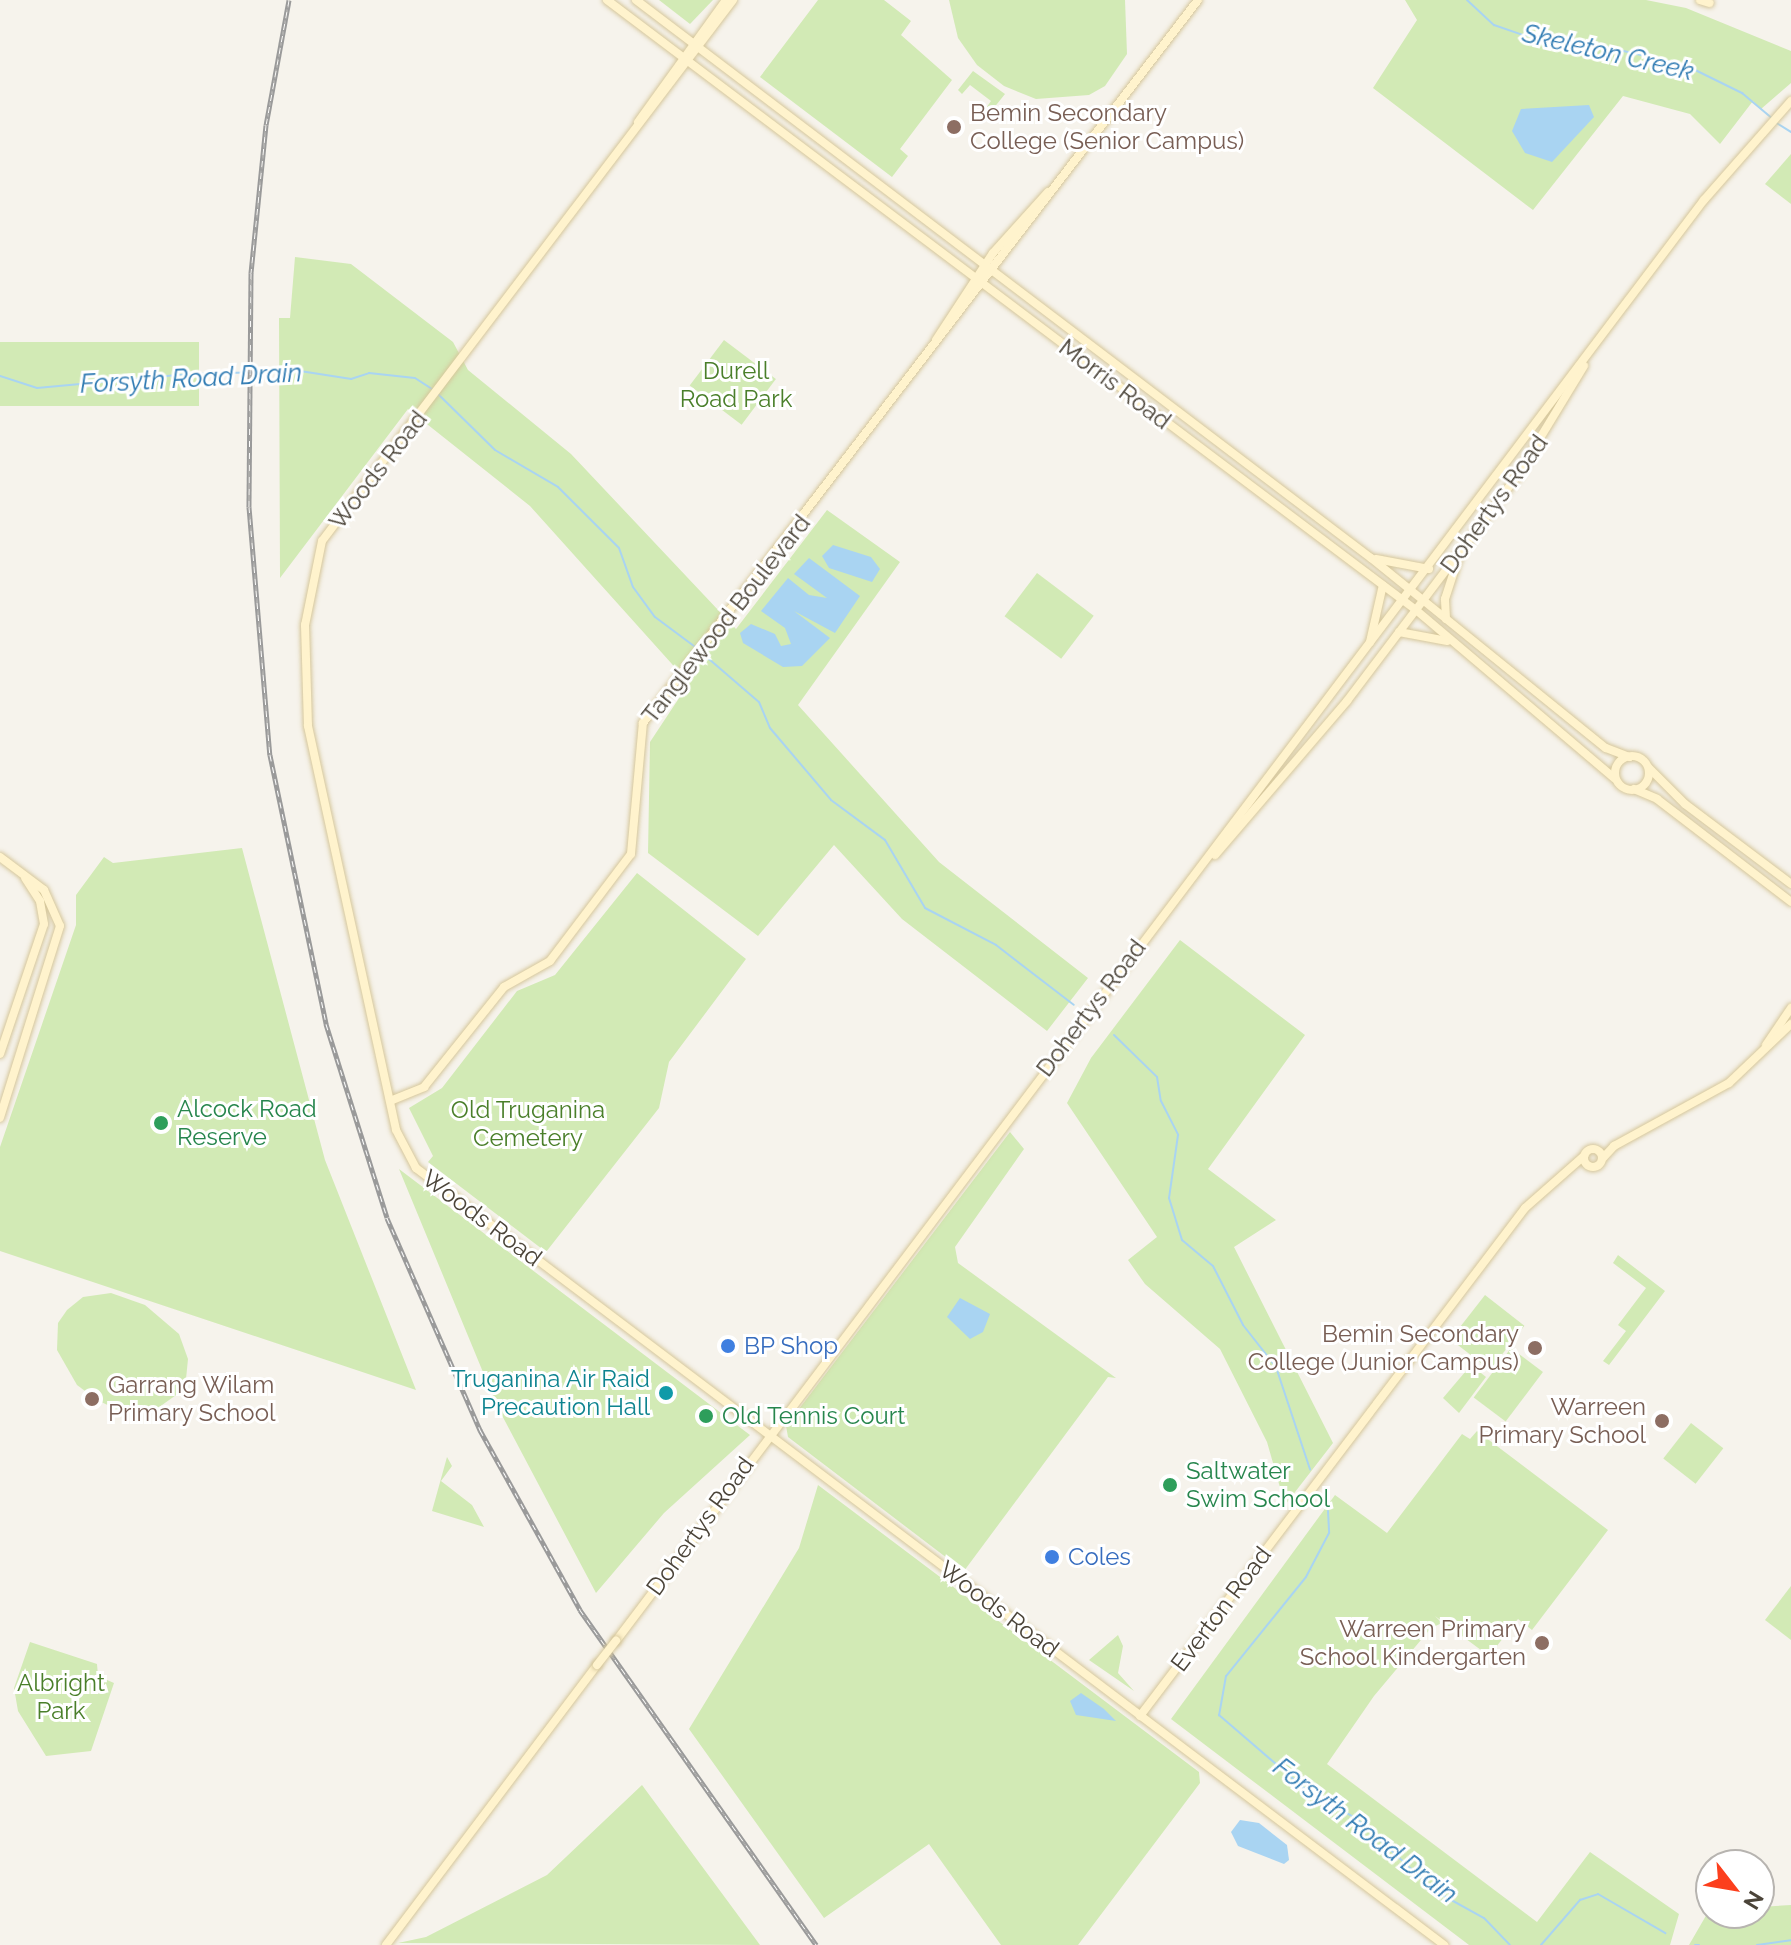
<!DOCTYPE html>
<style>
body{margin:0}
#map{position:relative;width:1791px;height:1945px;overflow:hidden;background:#f6f3ec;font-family:Raleway,sans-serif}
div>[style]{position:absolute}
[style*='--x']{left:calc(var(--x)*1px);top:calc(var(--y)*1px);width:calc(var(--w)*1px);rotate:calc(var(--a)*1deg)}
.green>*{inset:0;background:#d2eab5;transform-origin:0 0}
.water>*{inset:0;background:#a9d4f2}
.stream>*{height:2px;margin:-1px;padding:0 1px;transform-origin:1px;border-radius:1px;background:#a9d4f2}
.roads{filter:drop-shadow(0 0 2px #d6c79b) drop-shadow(0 0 2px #d6c79b)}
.secondary>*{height:8px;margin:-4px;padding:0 4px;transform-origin:4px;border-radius:4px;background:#fff3cd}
.secondary>.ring{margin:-4px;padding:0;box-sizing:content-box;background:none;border:8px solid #fff3cd;border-radius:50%}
.rail>*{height:5px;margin-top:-2.5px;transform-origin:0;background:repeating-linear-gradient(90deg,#fff 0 6px,#9a9a9a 0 12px);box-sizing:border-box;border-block:2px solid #9a9a9a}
.bridges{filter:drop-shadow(0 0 2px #d6c79b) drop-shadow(0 0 2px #d6c79b)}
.secondary-bridge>*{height:8px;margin:-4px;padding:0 4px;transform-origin:4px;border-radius:4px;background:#fff3cd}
.dots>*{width:22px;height:22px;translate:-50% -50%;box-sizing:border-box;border:4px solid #fff;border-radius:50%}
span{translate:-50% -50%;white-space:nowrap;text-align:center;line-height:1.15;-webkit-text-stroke:6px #fff;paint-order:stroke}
.education-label{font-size:24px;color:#785e54}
.left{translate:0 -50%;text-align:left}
.right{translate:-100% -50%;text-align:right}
.park-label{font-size:24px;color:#4a7f2a}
.street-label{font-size:24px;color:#4b4439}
.leisure-label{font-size:24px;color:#27864d}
.shop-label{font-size:24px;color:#366cbe}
.culture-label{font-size:24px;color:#0d838f}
.water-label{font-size:26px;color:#2e7ab2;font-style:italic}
.north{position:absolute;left:1695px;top:1849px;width:80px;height:80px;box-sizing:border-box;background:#fff;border:2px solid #b7b4b0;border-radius:50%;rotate:121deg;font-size:22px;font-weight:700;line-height:32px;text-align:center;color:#4b4439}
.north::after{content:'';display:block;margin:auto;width:28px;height:36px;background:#fc3f1d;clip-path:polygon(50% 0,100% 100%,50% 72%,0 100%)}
</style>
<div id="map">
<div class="green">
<div style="clip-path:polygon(659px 0,713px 0,690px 24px)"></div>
<div style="clip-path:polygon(818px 0,884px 0,911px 21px,901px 35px,952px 80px,900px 149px,908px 156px,892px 177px,760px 77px)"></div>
<div style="clip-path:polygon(949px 0,1125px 0,1127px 54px,1105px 86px,1089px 95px,1036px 99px,1004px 86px,977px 65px,958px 38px)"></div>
<div style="clip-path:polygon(1405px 0,1646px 0,1686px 8px,1791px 51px,1791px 83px,1761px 109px,1753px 101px,1720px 144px,1690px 114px,1623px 96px,1533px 210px,1373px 88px,1417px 20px)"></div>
<div style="clip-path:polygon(973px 71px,1005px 94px,989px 114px,984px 111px,991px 101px,970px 85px,962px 94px,958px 90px)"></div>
<div style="clip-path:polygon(1791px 154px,1791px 204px,1765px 184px)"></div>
<div style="clip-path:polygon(295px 257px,351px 264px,453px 342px,468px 370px,571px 454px,736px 629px,827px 510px,900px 562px,798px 705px,939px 862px,1088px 978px,1047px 1031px,902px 919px,834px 845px,758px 936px,648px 853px,650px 742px,689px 683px,530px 506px,408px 409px,280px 578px,279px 318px,290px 318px)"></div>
<div style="left:724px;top:340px;width:65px;height:57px;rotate:37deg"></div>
<div style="left:0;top:342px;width:199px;height:64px"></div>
<div style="left:1037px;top:573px;width:71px;height:54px;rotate:37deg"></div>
<div style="clip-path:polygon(242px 848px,325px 1160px,416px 1390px,0 1251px,0 1147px,76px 925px,76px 895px,104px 857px,113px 863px)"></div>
<div style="clip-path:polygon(637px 873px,746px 959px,669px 1062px,659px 1108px,546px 1252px,428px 1162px,433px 1156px,409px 1108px,442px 1088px,517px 991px,555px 975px)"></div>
<div style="clip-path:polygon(1180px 940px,1305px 1035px,1208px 1169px,1276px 1220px,1234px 1247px,1333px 1443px,1285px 1505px,1267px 1442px,1220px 1349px,1145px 1284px,1128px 1260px,1157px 1237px,1067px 1103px,1091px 1058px)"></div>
<div style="clip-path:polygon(1010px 1132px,1024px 1149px,955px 1247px,958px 1263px,1116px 1378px,1108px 1377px,964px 1571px,788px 1437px,786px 1426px)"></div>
<div style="clip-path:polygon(399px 1169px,750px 1435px,664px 1513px,596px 1593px,497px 1406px)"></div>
<div style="clip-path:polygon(1618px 1255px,1665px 1291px,1609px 1365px,1603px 1361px,1626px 1331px,1618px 1325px,1646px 1288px,1613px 1263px)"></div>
<div style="clip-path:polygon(111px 1293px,145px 1305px,179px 1334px,188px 1359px,186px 1379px,179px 1393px,155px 1410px,116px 1409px,97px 1400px,77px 1385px,57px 1350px,58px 1323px,67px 1310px,83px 1297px)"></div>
<div style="left:1485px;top:1295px;width:50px;height:56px;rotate:38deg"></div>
<div style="left:1511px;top:1348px;width:40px;height:62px;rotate:37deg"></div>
<div style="clip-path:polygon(1471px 1365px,1486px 1377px,1459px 1413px,1443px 1398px)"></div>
<div style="left:1691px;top:1423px;width:41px;height:45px;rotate:38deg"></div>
<div style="clip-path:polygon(1477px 1431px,1608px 1530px,1532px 1630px,1518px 1619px,1489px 1656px,1435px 1616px,1442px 1623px,1431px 1628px,1374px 1696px,1327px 1764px,1537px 1922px,1590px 1852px,1679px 1914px,1670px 1945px,1469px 1945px,1171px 1719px,1335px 1495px,1387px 1533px,1462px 1434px,1470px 1439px)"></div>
<div style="clip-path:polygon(447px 1457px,452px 1466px,441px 1481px,472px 1505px,484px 1527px,432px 1511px)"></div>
<div style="clip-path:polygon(818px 1485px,1199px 1772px,1200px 1783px,1078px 1945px,1001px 1945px,929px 1844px,824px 1918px,689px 1729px,799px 1548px)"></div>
<div style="clip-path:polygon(1791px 1586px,1791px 1640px,1765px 1620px)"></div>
<div style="clip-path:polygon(1118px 1635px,1123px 1646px,1118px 1673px,1134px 1691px,1089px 1660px)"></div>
<div style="clip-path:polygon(30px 1642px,97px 1664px,98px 1676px,114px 1683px,91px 1751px,46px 1756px,18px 1711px,14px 1688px)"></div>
<div style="clip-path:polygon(642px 1785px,760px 1945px,398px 1943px,426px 1937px,547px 1875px)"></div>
<div style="clip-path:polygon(1791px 1905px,1791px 1945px,1689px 1945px,1711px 1907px,1711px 1913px,1759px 1913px,1759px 1907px)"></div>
</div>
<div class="water">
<div style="clip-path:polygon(1589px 105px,1594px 117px,1552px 162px,1525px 153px,1512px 131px,1521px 109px)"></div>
<div style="clip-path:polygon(833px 545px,871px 557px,880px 569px,872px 582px,829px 568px,822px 556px)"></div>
<div style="clip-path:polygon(809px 558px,860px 596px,835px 633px,794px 611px,830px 638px,802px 666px,783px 667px,743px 643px,740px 633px,751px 624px,775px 634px,781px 646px,791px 644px,785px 628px,761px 611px,788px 578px,809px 595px,827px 598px,794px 574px)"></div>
<div style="clip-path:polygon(960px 1298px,990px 1314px,983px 1332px,970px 1339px,947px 1317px)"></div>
<div style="clip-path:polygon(1081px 1693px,1104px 1709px,1116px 1721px,1076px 1715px,1070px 1701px)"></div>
<div style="clip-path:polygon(1240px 1820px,1259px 1823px,1287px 1845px,1289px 1860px,1284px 1864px,1238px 1846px,1231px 1832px)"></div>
</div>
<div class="stream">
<div style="--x:1467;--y:0;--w:37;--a:43"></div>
<div style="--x:1494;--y:25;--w:31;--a:19"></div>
<div style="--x:1523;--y:35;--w:39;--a:3"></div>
<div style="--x:1562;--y:37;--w:126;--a:12.8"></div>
<div style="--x:1685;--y:65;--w:64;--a:26.2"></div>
<div style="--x:1742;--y:93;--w:38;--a:40"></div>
<div style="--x:1775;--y:122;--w:19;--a:32"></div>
<div style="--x:0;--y:376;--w:39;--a:18"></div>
<div style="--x:37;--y:388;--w:152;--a:-5.3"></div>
<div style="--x:188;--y:374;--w:112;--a:-1.5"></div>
<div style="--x:300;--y:371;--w:52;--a:8.9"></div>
<div style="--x:351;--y:379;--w:19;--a:-18"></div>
<div style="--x:369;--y:373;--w:46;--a:6.2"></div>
<div style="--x:415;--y:378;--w:20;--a:33"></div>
<div style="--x:437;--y:393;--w:81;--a:44.5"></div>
<div style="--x:495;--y:450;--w:73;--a:30.4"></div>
<div style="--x:558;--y:487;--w:86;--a:45"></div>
<div style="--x:619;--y:548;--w:41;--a:70.3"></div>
<div style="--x:633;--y:587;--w:37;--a:54"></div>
<div style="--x:655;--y:617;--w:54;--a:36.7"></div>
<div style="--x:702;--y:653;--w:75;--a:40.7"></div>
<div style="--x:759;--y:702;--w:28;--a:67"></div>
<div style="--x:770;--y:728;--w:94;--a:49.7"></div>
<div style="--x:831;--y:800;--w:67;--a:36.5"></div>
<div style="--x:885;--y:840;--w:79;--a:59.5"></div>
<div style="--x:925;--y:908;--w:80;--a:27.5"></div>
<div style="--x:996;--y:945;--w:98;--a:37.6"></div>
<div style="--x:1114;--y:1035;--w:60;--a:44.3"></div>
<div style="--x:1157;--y:1077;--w:24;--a:81"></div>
<div style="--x:1161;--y:1101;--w:38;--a:63"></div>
<div style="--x:1178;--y:1135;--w:64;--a:98.1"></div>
<div style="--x:1169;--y:1198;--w:44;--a:72.8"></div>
<div style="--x:1182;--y:1240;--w:40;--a:40"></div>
<div style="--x:1213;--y:1266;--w:66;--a:63"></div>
<div style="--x:1243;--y:1325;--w:53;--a:51.8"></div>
<div style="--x:1276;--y:1367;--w:108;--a:71.6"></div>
<div style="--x:1328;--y:1511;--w:22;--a:87"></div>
<div style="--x:1329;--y:1533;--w:50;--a:117.6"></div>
<div style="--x:1306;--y:1577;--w:127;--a:128.9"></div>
<div style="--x:1226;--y:1676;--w:40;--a:100"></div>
<div style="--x:1219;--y:1715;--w:112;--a:40.7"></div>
<div style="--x:1304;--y:1788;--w:61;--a:30.3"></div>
<div style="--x:1357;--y:1819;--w:106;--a:42.7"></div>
<div style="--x:1435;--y:1891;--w:56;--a:28.9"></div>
<div style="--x:1484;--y:1918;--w:37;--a:46"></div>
<div style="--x:1541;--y:1945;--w:60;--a:-49.1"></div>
<div style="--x:1580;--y:1900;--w:19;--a:-18"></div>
<div style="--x:1598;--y:1894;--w:78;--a:30.2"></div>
<div style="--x:1695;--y:1945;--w:4;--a:0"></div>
<div style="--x:1757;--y:1945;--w:34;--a:-8"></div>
</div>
<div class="roads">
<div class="secondary">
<div style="--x:607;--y:0;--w:1013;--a:37.02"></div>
<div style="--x:1416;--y:610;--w:260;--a:40.3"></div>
<div style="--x:636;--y:0;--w:923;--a:37.21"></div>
<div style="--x:1371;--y:558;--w:302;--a:39"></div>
<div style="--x:1606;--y:748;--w:25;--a:21"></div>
<div style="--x:733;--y:0;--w:679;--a:127.22"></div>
<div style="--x:322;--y:541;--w:86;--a:101.4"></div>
<div style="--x:305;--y:625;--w:101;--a:88.3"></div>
<div style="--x:308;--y:726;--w:413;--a:77.7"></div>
<div style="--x:396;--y:1130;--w:43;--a:62.2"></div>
<div style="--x:416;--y:1168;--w:1289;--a:37.08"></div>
<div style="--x:1700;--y:0;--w:10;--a:17"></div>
<div style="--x:638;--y:122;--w:150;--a:-54.2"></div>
<div style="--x:936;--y:340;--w:104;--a:-56.8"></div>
<div style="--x:993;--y:253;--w:82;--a:-48"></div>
<div style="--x:1376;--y:559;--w:54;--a:10.7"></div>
<div style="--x:1446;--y:619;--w:20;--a:-93"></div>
<div style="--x:1445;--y:599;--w:45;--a:-72"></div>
<div style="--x:1399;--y:632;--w:49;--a:10.6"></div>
<div style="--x:1370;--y:642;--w:58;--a:-77.2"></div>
<div class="ring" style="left:1615px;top:756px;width:26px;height:26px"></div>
<div style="--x:1649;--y:768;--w:51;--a:45"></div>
<div style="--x:1685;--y:804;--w:133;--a:37"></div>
<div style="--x:1634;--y:789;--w:25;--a:23"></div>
<div style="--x:1657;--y:799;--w:169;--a:37.5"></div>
<div style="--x:1215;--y:855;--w:203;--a:-49.4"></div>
<div style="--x:1347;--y:701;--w:282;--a:-52.9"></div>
<div style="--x:1517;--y:476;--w:129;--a:-58.7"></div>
<div style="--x:0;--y:857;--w:55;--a:36.9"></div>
<div style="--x:44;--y:890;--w:39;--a:66"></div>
<div style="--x:60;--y:926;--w:201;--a:107.4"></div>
<div style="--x:1766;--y:1045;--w:45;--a:-56"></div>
<div style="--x:0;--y:1054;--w:137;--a:-71.3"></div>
<div style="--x:44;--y:924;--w:23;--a:-100"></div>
<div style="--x:40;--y:901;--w:27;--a:-123"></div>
<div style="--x:390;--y:1101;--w:37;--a:-22"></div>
<div style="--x:424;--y:1087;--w:128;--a:-51.3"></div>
<div style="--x:504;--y:987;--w:53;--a:-29.5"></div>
<div style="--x:550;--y:961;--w:134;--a:-52.9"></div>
<div style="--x:631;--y:854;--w:132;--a:-84.8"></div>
<div style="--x:643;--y:723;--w:911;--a:-52.49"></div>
<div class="ring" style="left:1584px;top:1149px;width:10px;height:10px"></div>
<div style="--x:1602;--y:1159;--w:18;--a:-47"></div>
<div style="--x:1614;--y:1146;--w:131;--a:-28.7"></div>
<div style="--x:1729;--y:1083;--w:86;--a:-43.6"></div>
<div style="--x:616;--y:1641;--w:1806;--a:-52.95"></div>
<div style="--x:1704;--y:200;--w:132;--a:-48.7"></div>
<div style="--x:1140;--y:1716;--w:637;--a:-52.84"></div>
<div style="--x:1525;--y:1208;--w:79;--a:-41.4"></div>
<div style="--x:386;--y:1945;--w:351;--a:-53"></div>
</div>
</div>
<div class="rail">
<div style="--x:289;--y:0;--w:127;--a:100.4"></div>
<div style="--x:266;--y:125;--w:149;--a:95.8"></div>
<div style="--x:251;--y:273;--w:234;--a:90.5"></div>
<div style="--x:249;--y:507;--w:249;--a:85.2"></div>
<div style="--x:270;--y:755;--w:275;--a:78.2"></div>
<div style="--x:326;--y:1024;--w:203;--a:72.5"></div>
<div style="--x:387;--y:1218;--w:232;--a:66.3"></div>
<div style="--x:480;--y:1430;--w:206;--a:60.9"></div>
<div style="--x:580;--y:1610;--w:410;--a:54.8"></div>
</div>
<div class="bridges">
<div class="secondary-bridge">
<div style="--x:597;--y:1665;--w:31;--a:-52"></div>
</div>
</div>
<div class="dots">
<div style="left:954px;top:127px;background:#8d6e63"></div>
<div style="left:161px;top:1123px;background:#2e9e5b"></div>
<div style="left:728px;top:1346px;background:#3f7fe0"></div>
<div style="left:1535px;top:1348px;background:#8d6e63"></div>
<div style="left:666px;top:1393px;background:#0f9aa8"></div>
<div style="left:92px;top:1399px;background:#8d6e63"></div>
<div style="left:706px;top:1416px;background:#2e9e5b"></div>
<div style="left:1662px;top:1421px;background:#8d6e63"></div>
<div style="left:1170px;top:1485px;background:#2e9e5b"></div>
<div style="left:1052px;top:1557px;background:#3f7fe0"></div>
<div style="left:1542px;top:1643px;background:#8d6e63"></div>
</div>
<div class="education-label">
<span class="left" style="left:970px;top:127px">Bemin Secondary<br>College (Senior Campus)</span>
<span class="right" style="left:1519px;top:1348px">Bemin Secondary<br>College (Junior Campus)</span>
<span class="left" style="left:108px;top:1399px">Garrang Wilam<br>Primary School</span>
<span class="right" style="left:1646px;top:1421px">Warreen<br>Primary School</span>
<span class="right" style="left:1526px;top:1643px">Warreen Primary<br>School Kindergarten</span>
</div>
<div class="park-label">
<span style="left:736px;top:385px">Durell<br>Road Park</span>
<span style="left:528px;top:1124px">Old Truganina<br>Cemetery</span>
<span style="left:61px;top:1697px">Albright<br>Park</span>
</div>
<div class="street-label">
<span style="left:1115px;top:384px;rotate:37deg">Morris Road</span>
<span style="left:378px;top:470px;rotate:-52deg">Woods Road</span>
<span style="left:1494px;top:504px;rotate:-54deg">Dohertys Road</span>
<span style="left:726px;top:619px;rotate:-52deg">Tanglewood Boulevard</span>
<span style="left:1091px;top:1008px;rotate:-53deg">Dohertys Road</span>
<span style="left:482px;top:1218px;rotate:37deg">Woods Road</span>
<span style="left:700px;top:1526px;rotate:-54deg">Dohertys Road</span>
<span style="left:999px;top:1609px;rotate:37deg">Woods Road</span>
<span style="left:1221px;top:1609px;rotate:-53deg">Everton Road</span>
</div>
<div class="leisure-label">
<span class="left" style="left:177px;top:1123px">Alcock Road<br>Reserve</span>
<span class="left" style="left:722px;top:1416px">Old Tennis Court</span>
<span class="left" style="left:1186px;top:1485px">Saltwater<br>Swim School</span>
</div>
<div class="shop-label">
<span class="left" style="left:744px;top:1346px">BP Shop</span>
<span class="left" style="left:1068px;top:1557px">Coles</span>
</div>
<div class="culture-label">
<span class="right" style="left:650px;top:1393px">Truganina Air Raid<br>Precaution Hall</span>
</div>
<div class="water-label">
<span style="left:1608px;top:53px;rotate:13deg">Skeleton Creek</span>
<span style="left:191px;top:379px;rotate:-3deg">Forsyth Road Drain</span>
<span style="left:1365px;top:1831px;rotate:37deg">Forsyth Road Drain</span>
</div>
<div class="north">N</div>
</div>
